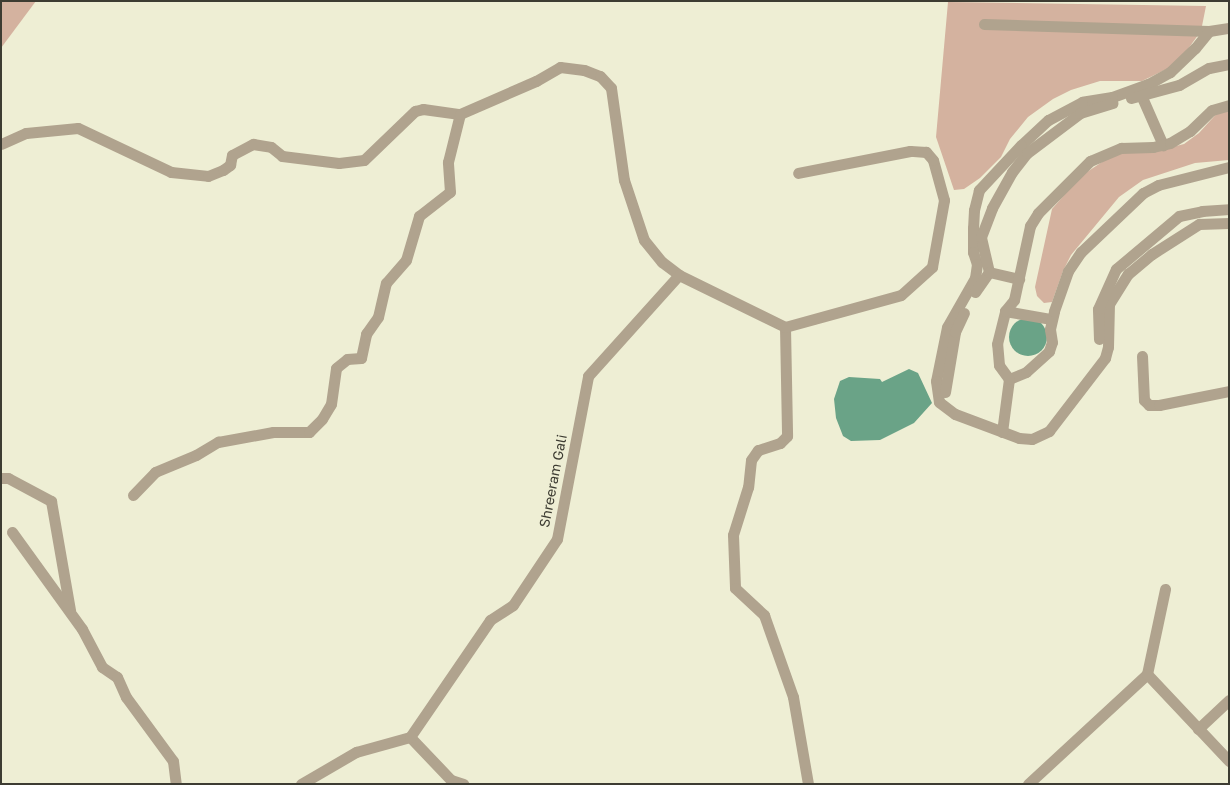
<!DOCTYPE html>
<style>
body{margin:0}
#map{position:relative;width:1230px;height:785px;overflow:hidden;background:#eeeed4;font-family:"Golos Text",sans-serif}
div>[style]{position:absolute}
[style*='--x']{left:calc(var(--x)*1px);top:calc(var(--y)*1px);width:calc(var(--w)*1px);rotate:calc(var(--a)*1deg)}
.green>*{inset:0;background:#d4b29f}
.water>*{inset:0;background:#6aa387}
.round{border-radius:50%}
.minor>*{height:11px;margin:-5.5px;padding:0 5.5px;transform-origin:5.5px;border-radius:5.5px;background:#b0a38e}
span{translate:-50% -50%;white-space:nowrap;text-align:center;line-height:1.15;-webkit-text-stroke:4px #eeeed4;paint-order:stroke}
.street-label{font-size:14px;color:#3d3c32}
.frame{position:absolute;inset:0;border:2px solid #3d3c32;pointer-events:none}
</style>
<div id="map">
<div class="green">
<div style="clip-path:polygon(1px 1px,36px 1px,1px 48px)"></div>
<div style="clip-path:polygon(948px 2px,1206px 6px,1201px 31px,1177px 64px,1142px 81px,1100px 81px,1071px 90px,1053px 99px,1028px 117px,1010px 139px,1001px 157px,980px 178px,964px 189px,954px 190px,936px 137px)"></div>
<div style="clip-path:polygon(1229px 109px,1229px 160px,1195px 163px,1143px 180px,1119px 197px,1071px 255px,1063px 271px,1052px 302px,1044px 303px,1037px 296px,1035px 287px,1052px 209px,1081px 176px,1117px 152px,1153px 152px,1184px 144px,1199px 133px,1220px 110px)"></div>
</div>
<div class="water">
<div class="round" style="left:1009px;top:318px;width:38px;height:38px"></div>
<div style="clip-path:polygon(909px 369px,918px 373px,932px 403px,914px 423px,880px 440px,851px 441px,843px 436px,836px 418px,834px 399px,840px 381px,849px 377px,880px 379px,882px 382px)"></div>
</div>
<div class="minor">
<div style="--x:984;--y:24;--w:225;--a:1.8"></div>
<div style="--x:1209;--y:31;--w:20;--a:-9"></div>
<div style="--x:1209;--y:31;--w:22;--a:129"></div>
<div style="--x:1195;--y:48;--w:35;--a:136"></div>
<div style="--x:1170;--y:72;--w:25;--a:151"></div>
<div style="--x:1148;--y:84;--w:38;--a:160"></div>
<div style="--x:1112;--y:97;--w:30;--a:171"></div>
<div style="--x:1082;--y:102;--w:38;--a:152"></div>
<div style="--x:1048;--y:120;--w:37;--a:137"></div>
<div style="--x:1021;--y:145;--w:62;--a:133"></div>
<div style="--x:979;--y:190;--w:21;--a:104"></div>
<div style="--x:974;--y:210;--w:18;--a:93"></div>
<div style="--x:973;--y:228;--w:24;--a:90"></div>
<div style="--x:973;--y:252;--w:13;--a:72"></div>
<div style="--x:977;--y:264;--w:14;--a:98"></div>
<div style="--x:975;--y:278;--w:56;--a:119.7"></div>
<div style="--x:947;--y:327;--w:55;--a:101.5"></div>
<div style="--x:936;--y:381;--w:21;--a:82"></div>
<div style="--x:939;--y:402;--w:20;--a:37"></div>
<div style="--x:955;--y:414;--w:68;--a:20.6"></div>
<div style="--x:1019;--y:438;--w:13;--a:4"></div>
<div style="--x:1032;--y:439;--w:19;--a:-25"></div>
<div style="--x:1049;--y:431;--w:92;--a:-52.5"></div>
<div style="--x:1105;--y:358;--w:11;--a:-75"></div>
<div style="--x:1108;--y:347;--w:43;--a:-88.7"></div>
<div style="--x:1109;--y:304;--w:36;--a:-58"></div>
<div style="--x:1128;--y:274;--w:31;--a:-40"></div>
<div style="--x:1152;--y:254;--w:56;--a:-32.6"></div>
<div style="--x:1199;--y:224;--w:30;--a:-2"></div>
<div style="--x:1141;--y:95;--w:55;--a:66.3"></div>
<div style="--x:1131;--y:98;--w:50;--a:-15.2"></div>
<div style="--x:1179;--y:85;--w:34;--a:-30"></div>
<div style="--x:1209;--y:68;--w:20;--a:-11"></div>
<div style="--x:1;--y:144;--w:27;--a:-24"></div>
<div style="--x:26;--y:133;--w:52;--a:-5.5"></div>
<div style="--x:78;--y:128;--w:103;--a:25.3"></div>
<div style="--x:171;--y:172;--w:37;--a:6"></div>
<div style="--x:208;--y:176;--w:16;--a:-22"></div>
<div style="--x:223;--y:170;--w:9;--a:-36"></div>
<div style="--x:230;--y:165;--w:10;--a:-79"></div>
<div style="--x:232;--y:155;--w:24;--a:-28"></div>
<div style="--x:253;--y:144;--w:18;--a:9"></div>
<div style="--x:271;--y:147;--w:14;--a:39"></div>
<div style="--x:282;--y:156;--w:57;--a:7"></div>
<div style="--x:339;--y:163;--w:25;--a:-7"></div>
<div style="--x:364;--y:160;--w:71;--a:-43.9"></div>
<div style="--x:415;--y:111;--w:8;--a:-14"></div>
<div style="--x:423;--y:109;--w:37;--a:8"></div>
<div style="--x:989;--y:272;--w:36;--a:-103"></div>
<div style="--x:981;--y:237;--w:31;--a:-69"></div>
<div style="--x:992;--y:208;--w:41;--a:-60.9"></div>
<div style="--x:1012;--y:172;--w:24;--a:-52"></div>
<div style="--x:1027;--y:153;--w:66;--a:-37"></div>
<div style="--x:1080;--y:113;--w:34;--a:-17"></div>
<div style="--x:975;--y:292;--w:24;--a:-55"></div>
<div style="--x:989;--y:272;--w:31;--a:13"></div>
<div style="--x:1005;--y:311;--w:47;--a:9.9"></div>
<div style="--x:785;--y:327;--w:109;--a:88.9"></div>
<div style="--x:787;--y:436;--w:10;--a:135"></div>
<div style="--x:780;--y:443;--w:23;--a:162"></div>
<div style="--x:758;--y:450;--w:12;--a:125"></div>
<div style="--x:751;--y:460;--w:27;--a:96"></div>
<div style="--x:748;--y:487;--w:50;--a:107.4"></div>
<div style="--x:733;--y:535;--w:53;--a:87.8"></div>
<div style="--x:735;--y:588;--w:40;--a:43"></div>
<div style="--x:764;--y:615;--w:87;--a:70.5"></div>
<div style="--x:793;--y:697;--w:88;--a:80.2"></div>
<div style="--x:1099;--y:339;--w:30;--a:-92"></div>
<div style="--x:1098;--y:309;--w:44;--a:-65.8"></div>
<div style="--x:1116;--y:269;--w:82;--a:-40.1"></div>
<div style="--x:1179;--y:216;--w:24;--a:-12"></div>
<div style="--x:1202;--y:211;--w:27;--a:-4"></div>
<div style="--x:1142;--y:356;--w:44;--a:87.4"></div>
<div style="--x:1144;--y:400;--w:7;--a:45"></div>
<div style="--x:1149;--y:405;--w:10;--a:0"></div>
<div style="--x:1159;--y:405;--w:71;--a:-11.3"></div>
<div style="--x:1009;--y:379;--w:18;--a:-22"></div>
<div style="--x:1026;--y:372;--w:31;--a:-42"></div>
<div style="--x:1049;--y:351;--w:9;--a:-72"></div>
<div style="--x:1052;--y:342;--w:13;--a:-99"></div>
<div style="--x:1050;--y:329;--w:18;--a:-77"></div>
<div style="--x:1054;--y:311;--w:42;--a:-70.7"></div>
<div style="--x:1068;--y:271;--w:23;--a:-56"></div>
<div style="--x:1081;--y:252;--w:86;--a:-43.6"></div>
<div style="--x:1143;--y:193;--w:17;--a:-28"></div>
<div style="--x:1158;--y:185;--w:73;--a:-14.2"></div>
<div style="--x:945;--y:392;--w:61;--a:-80.5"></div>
<div style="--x:955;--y:332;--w:21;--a:-65"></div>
<div style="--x:1002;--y:432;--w:53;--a:-82.5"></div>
<div style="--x:1009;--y:379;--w:17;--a:-126"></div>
<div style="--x:999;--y:365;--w:21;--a:-95"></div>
<div style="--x:997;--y:344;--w:34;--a:-76"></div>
<div style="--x:1005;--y:311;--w:14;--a:-51"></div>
<div style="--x:1014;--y:300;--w:76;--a:-77.8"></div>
<div style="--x:1030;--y:226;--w:15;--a:-58"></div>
<div style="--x:1038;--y:213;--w:74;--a:-45"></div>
<div style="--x:1090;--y:161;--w:34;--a:-23"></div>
<div style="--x:1121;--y:148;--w:32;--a:-2"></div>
<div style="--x:1153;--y:147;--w:17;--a:-13"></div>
<div style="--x:1170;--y:143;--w:23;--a:-31"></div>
<div style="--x:1190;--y:131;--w:30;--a:-44"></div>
<div style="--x:1212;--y:110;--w:18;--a:-16"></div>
<div style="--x:1;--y:478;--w:7;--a:0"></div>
<div style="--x:8;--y:478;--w:49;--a:28.1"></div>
<div style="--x:51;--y:501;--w:111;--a:80.1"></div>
<div style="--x:133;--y:495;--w:32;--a:-46"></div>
<div style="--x:155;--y:472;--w:44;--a:-22.5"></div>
<div style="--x:196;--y:455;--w:26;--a:-31"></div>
<div style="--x:218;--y:442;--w:56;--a:-10.3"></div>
<div style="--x:273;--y:432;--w:36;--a:0"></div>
<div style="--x:309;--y:432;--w:18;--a:-45"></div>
<div style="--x:322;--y:419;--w:17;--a:-59"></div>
<div style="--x:331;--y:404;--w:36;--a:-82"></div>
<div style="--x:336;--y:368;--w:14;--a:-39"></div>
<div style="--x:347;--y:359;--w:14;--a:-4"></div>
<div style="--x:361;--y:358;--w:25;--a:-78"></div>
<div style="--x:366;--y:334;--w:21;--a:-55"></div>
<div style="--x:378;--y:317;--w:35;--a:-77"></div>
<div style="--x:386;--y:283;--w:30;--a:-49"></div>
<div style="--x:406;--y:260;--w:46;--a:-73.5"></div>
<div style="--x:419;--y:216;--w:39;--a:-38"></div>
<div style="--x:450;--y:192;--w:30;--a:-94"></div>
<div style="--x:448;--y:162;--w:49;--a:-76"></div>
<div style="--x:460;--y:114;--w:83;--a:-23.5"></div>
<div style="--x:536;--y:81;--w:28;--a:-30"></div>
<div style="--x:560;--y:67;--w:24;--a:7"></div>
<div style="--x:584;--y:70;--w:17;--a:21"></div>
<div style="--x:600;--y:76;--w:16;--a:47"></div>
<div style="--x:611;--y:88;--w:93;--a:82"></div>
<div style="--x:624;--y:180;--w:63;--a:71.6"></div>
<div style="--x:644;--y:240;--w:28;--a:51"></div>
<div style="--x:662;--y:262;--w:21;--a:37"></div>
<div style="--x:679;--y:275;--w:118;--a:26.1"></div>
<div style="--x:785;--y:327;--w:120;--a:-15.4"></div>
<div style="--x:901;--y:295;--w:42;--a:-42.1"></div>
<div style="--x:932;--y:267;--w:68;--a:-79.8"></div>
<div style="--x:944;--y:200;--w:41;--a:-105.4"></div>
<div style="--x:933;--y:160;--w:11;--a:-131"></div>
<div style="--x:926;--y:152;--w:16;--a:-176"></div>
<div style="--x:910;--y:151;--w:114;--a:168.9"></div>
<div style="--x:12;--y:532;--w:120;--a:54.2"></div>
<div style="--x:82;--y:629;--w:43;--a:62.2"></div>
<div style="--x:102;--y:667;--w:18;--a:34"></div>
<div style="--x:117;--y:677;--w:22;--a:66"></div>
<div style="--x:126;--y:697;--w:79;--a:53.7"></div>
<div style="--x:173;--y:761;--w:23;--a:83"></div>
<div style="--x:1147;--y:674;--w:87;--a:-78"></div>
<div style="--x:1198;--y:729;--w:42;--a:-43.1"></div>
<div style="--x:410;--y:737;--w:59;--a:46.4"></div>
<div style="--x:451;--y:780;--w:13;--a:18"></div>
<div style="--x:301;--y:784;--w:64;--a:-30.2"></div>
<div style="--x:356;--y:752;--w:56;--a:-15.5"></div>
<div style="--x:410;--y:737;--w:142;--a:-55.6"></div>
<div style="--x:490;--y:620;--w:27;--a:-33"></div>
<div style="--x:513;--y:605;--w:79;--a:-56.3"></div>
<div style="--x:557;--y:539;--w:166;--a:-79.2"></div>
<div style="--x:588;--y:376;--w:136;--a:-48"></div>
<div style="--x:1028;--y:784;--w:162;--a:-42.7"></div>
<div style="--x:1147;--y:674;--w:120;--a:46.7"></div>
</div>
<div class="street-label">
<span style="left:553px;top:481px;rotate:-79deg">Shreeram Gali</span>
</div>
<div class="frame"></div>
</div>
